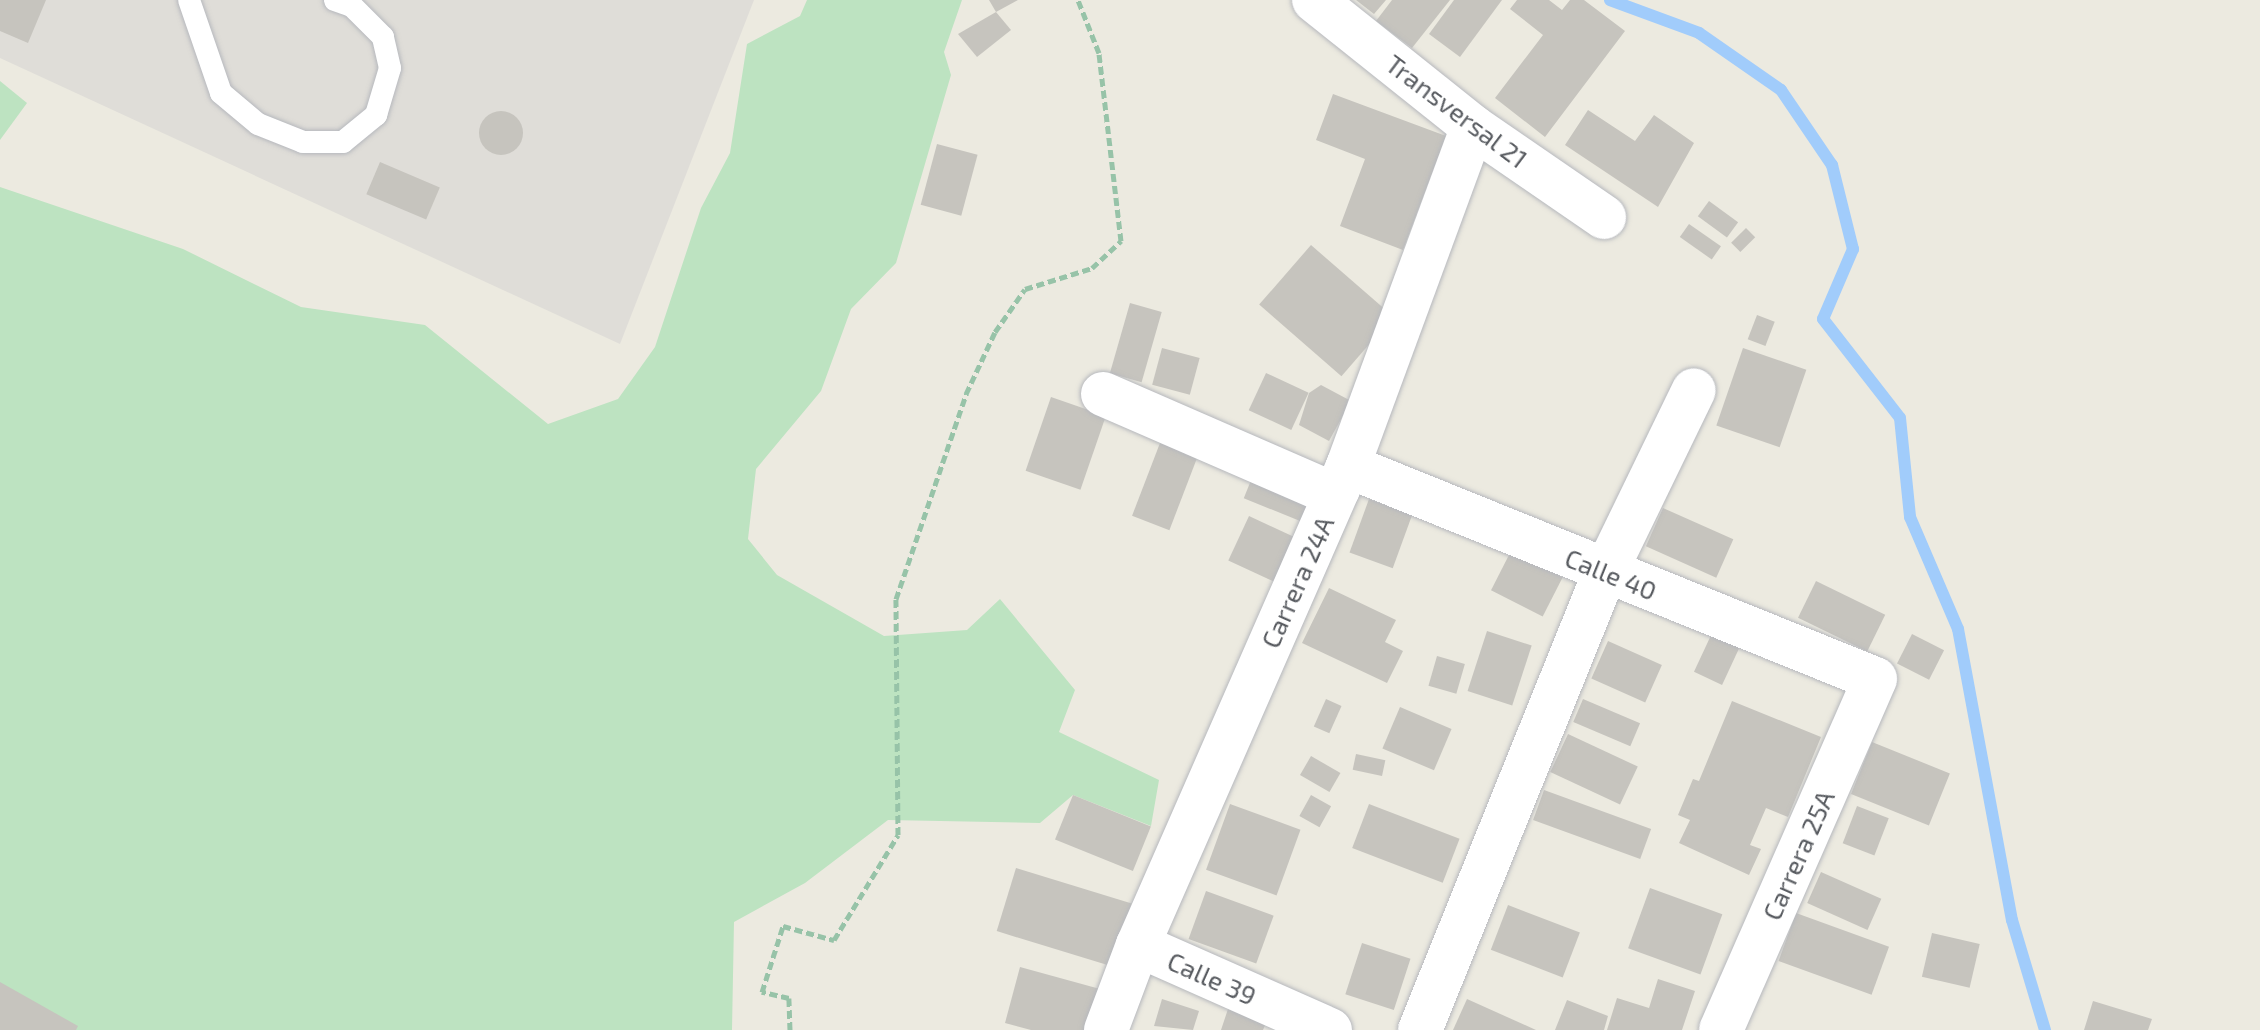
<!DOCTYPE html>
<style>
body{margin:0}
#map{position:relative;width:2260px;height:1030px;overflow:hidden;background:#eceae0;font-family:"Exo 2",sans-serif}
div>[style]{position:absolute}
[style*='--x']{left:calc(var(--x)*1px);top:calc(var(--y)*1px);width:calc(var(--w)*1px);rotate:calc(var(--a)*1deg)}
.industrial>*{inset:0;background:#dfddd8}
.green>*{inset:0;background:#bde3c1}
.stream>*{height:12px;margin:-6px;padding:0 6px;transform-origin:6px;border-radius:6px;background:#a1ccfb}
.building>*{inset:0;background:#c6c4be;transform-origin:0 0}
.round{border-radius:50%}
.path>*{height:5px;margin-top:-2.5px;transform-origin:0;background:repeating-linear-gradient(90deg,#97c3a8 0 8px,transparent 0 12px)}
.roads{filter:drop-shadow(0 0 2px #b6b8bd) drop-shadow(0 0 2px #b6b8bd)}
.lane>*{height:22px;margin:-11px;padding:0 11px;transform-origin:11px;border-radius:11px;background:#fff}
.street>*{height:44px;margin:-22px;padding:0 22px;transform-origin:22px;border-radius:22px;background:#fff}
span{translate:-50% -50%;white-space:nowrap;text-align:center;line-height:1.15;-webkit-text-stroke:7px #fff;paint-order:stroke}
.street-label{font-size:26px;color:#595c61}
</style>
<div id="map">
<div class="industrial">
<div style="clip-path:polygon(0 0,754px 0,620px 344px,0 58px)"></div>
</div>
<div class="green">
<div style="clip-path:polygon(807px 0,962px 0,944px 52px,951px 75px,896px 263px,851px 309px,821px 391px,756px 469px,748px 539px,777px 575px,884px 636px,967px 630px,1000px 599px,1075px 690px,1059px 732px,1159px 780px,1151px 826px,1073px 795px,1040px 823px,888px 820px,805px 883px,734px 922px,732px 1030px,0 1030px,0 187px,183px 249px,301px 307px,425px 325px,548px 424px,618px 399px,655px 347px,701px 208px,730px 153px,747px 44px,800px 16px)"></div>
<div style="clip-path:polygon(0 81px,27px 103px,0 140px)"></div>
</div>
<div class="stream">
<div style="--x:1610;--y:0;--w:95;--a:20.3"></div>
<div style="--x:1699;--y:33;--w:100;--a:34.8"></div>
<div style="--x:1781;--y:90;--w:91;--a:55.8"></div>
<div style="--x:1832;--y:165;--w:87;--a:76"></div>
<div style="--x:1853;--y:249;--w:76;--a:113.2"></div>
<div style="--x:1823;--y:319;--w:125;--a:52.1"></div>
<div style="--x:1900;--y:418;--w:100;--a:84.2"></div>
<div style="--x:1910;--y:517;--w:122;--a:66.8"></div>
<div style="--x:1958;--y:629;--w:296;--a:79.5"></div>
<div style="--x:2012;--y:920;--w:115;--a:73.3"></div>
</div>
<div class="building">
<div style="clip-path:polygon(0 0,46px 0,28px 43px,0 31px)"></div>
<div style="clip-path:polygon(989px 0,1018px 0,996px 12px)"></div>
<div style="clip-path:polygon(1356px 0,1386px 0,1374px 14px)"></div>
<div style="clip-path:polygon(1392px 0,1450px 0,1412px 48px,1376px 21px)"></div>
<div style="clip-path:polygon(1454px 0,1502px 0,1460px 57px,1429px 34px)"></div>
<div style="clip-path:polygon(1517px 0,1549px 0,1562px 10px,1570px 0,1584px 0,1625px 31px,1545px 137px,1495px 98px,1543px 35px,1510px 9px)"></div>
<div style="clip-path:polygon(996px 12px,1011px 30px,977px 57px,958px 34px)"></div>
<div style="clip-path:polygon(1333px 94px,1446px 136px,1403px 250px,1340px 226px,1365px 159px,1316px 140px)"></div>
<div style="clip-path:polygon(1588px 110px,1635px 141px,1654px 115px,1694px 143px,1658px 207px,1565px 145px)"></div>
<div class="round" style="left:479px;top:111px;width:44px;height:44px"></div>
<div style="left:937px;top:144px;width:42px;height:63px;rotate:15deg"></div>
<div style="left:380px;top:162px;width:65px;height:35px;rotate:23deg"></div>
<div style="left:1709px;top:201px;width:36px;height:19px;rotate:36deg"></div>
<div style="left:1689px;top:224px;width:39px;height:16px;rotate:35deg"></div>
<div style="left:1746px;top:228px;width:13px;height:21px;rotate:45deg"></div>
<div style="left:1311px;top:245px;width:109px;height:79px;rotate:41deg"></div>
<div style="left:1130px;top:303px;width:33px;height:73px;rotate:16deg"></div>
<div style="left:1757px;top:315px;width:19px;height:26px;rotate:21deg"></div>
<div style="left:1162px;top:348px;width:39px;height:38px;rotate:15deg"></div>
<div style="left:1743px;top:348px;width:67px;height:82px;rotate:19deg"></div>
<div style="left:1266px;top:373px;width:47px;height:41px;rotate:25deg"></div>
<div style="clip-path:polygon(1321px 385px,1351px 401px,1329px 441px,1299px 425px,1309px 393px)"></div>
<div style="left:1051px;top:397px;width:58px;height:78px;rotate:19deg"></div>
<div style="left:1160px;top:443px;width:40px;height:78px;rotate:21deg"></div>
<div style="left:1258px;top:463px;width:66px;height:38px;rotate:22deg"></div>
<div style="left:1369px;top:499px;width:46px;height:57px;rotate:20deg"></div>
<div style="left:1663px;top:508px;width:77px;height:42px;rotate:24deg"></div>
<div style="left:1249px;top:516px;width:60px;height:49px;rotate:25deg"></div>
<div style="left:1511px;top:551px;width:58px;height:44px;rotate:27deg"></div>
<div style="left:1816px;top:581px;width:77px;height:41px;rotate:26deg"></div>
<div style="clip-path:polygon(1329px 588px,1396px 620px,1385px 642px,1403px 651px,1387px 683px,1302px 643px)"></div>
<div style="left:1487px;top:631px;width:47px;height:63px;rotate:18deg"></div>
<div style="left:1713px;top:631px;width:31px;height:45px;rotate:25deg"></div>
<div style="left:1912px;top:634px;width:36px;height:33px;rotate:27deg"></div>
<div style="left:1608px;top:641px;width:59px;height:41px;rotate:24deg"></div>
<div style="left:1437px;top:656px;width:29px;height:31px;rotate:16deg"></div>
<div style="left:1326px;top:699px;width:17px;height:30px;rotate:24deg"></div>
<div style="left:1583px;top:699px;width:62px;height:25px;rotate:23deg"></div>
<div style="clip-path:polygon(1732px 701px,1821px 737px,1788px 817px,1766px 808px,1750px 845px,1761px 849px,1749px 875px,1679px 843px,1690px 820px,1678px 815px,1693px 779px,1699px 781px)"></div>
<div style="left:1400px;top:707px;width:56px;height:45px;rotate:23deg"></div>
<div style="left:1568px;top:734px;width:77px;height:42px;rotate:25deg"></div>
<div style="left:1872px;top:742px;width:84px;height:56px;rotate:22deg"></div>
<div style="left:1356px;top:754px;width:30px;height:16px;rotate:12deg"></div>
<div style="left:1311px;top:756px;width:34px;height:22px;rotate:30deg"></div>
<div style="left:1544px;top:790px;width:114px;height:32px;rotate:20deg"></div>
<div style="left:1073px;top:795px;width:84px;height:48px;rotate:22deg"></div>
<div style="left:1311px;top:795px;width:23px;height:24px;rotate:29deg"></div>
<div style="left:1230px;top:804px;width:75px;height:70px;rotate:20deg"></div>
<div style="left:1369px;top:804px;width:97px;height:47px;rotate:21deg"></div>
<div style="left:1857px;top:806px;width:34px;height:40px;rotate:21deg"></div>
<div style="left:1016px;top:868px;width:121px;height:66px;rotate:17deg"></div>
<div style="left:1821px;top:872px;width:66px;height:34px;rotate:24deg"></div>
<div style="left:1650px;top:888px;width:77px;height:64px;rotate:20deg"></div>
<div style="left:1206px;top:891px;width:72px;height:51px;rotate:20deg"></div>
<div style="left:1508px;top:905px;width:77px;height:48px;rotate:21deg"></div>
<div style="left:1796px;top:913px;width:99px;height:51px;rotate:20deg"></div>
<div style="left:1932px;top:933px;width:49px;height:45px;rotate:13deg"></div>
<div style="left:1362px;top:943px;width:51px;height:54px;rotate:18deg"></div>
<div style="clip-path:polygon(1020px 967px,1100px 989px,1089px 1030px,1031px 1030px,1005px 1023px)"></div>
<div style="clip-path:polygon(1658px 979px,1695px 991px,1682px 1030px,1607px 1030px,1617px 998px,1649px 1008px)"></div>
<div style="clip-path:polygon(0 982px,78px 1026px,76px 1030px,0 1030px)"></div>
<div style="clip-path:polygon(1162px 999px,1199px 1011px,1193px 1030px,1154px 1026px)"></div>
<div style="clip-path:polygon(1467px 999px,1536px 1030px,1453px 1030px)"></div>
<div style="clip-path:polygon(1567px 1000px,1608px 1016px,1604px 1030px,1555px 1030px)"></div>
<div style="clip-path:polygon(2093px 1001px,2152px 1019px,2148px 1030px,2084px 1030px)"></div>
<div style="clip-path:polygon(1228px 1009px,1266px 1023px,1263px 1030px,1221px 1030px)"></div>
</div>
<div class="path">
<div style="--x:790;--y:1030;--w:32;--a:-92"></div>
<div style="--x:789;--y:998;--w:28;--a:-167"></div>
<div style="--x:762;--y:992;--w:69;--a:-72.3"></div>
<div style="--x:783;--y:926;--w:53;--a:15.4"></div>
<div style="--x:834;--y:940;--w:123;--a:-58.6"></div>
<div style="--x:898;--y:835;--w:236;--a:-90.5"></div>
<div style="--x:896;--y:599;--w:217;--a:-71.1"></div>
<div style="--x:966;--y:394;--w:68;--a:-64.9"></div>
<div style="--x:995;--y:332;--w:52;--a:-55.1"></div>
<div style="--x:1025;--y:289;--w:70;--a:-17.4"></div>
<div style="--x:1092;--y:268;--w:40;--a:-43"></div>
<div style="--x:1121;--y:241;--w:189;--a:-96.7"></div>
<div style="--x:1099;--y:53;--w:57;--a:-111.6"></div>
</div>
<div class="roads">
<div class="lane">
<div style="--x:189;--y:0;--w:98;--a:71"></div>
<div style="--x:221;--y:93;--w:48;--a:40"></div>
<div style="--x:258;--y:124;--w:48;--a:21.8"></div>
<div style="--x:303;--y:142;--w:40;--a:0"></div>
<div style="--x:343;--y:142;--w:43;--a:-39.3"></div>
<div style="--x:376;--y:115;--w:49;--a:-73.4"></div>
<div style="--x:390;--y:68;--w:32;--a:-103"></div>
<div style="--x:383;--y:37;--w:44;--a:-135"></div>
<div style="--x:352;--y:6;--w:18;--a:-161"></div>
</div>
<div class="street">
<div style="--x:1314;--y:0;--w:203;--a:38.6"></div>
<div style="--x:1473;--y:127;--w:159;--a:34.5"></div>
<div style="--x:1103;--y:394;--w:236;--a:23.5"></div>
<div style="--x:1319;--y:488;--w:19;--a:3"></div>
<div style="--x:1348;--y:466;--w:568;--a:22.01"></div>
<div style="--x:1875;--y:679;--w:383;--a:113.7"></div>
<div style="--x:1138;--y:945;--w:210;--a:23.9"></div>
<div style="--x:1106;--y:1030;--w:91;--a:-69.4"></div>
<div style="--x:1138;--y:945;--w:523;--a:-66.33"></div>
<div style="--x:1348;--y:466;--w:361;--a:-69.8"></div>
<div style="--x:1420;--y:1030;--w:493;--a:-68"></div>
<div style="--x:1605;--y:573;--w:203;--a:-64.1"></div>
</div>
</div>
<div class="street-label">
<span style="left:1457px;top:111px;rotate:37deg">Transversal 21</span>
<span style="left:1611px;top:574px;rotate:22deg">Calle 40</span>
<span style="left:1297px;top:582px;rotate:-66deg">Carrera 24A</span>
<span style="left:1798px;top:855px;rotate:-66deg">Carrera 25A</span>
<span style="left:1212px;top:978px;rotate:24deg">Calle 39</span>
</div>
</div>
